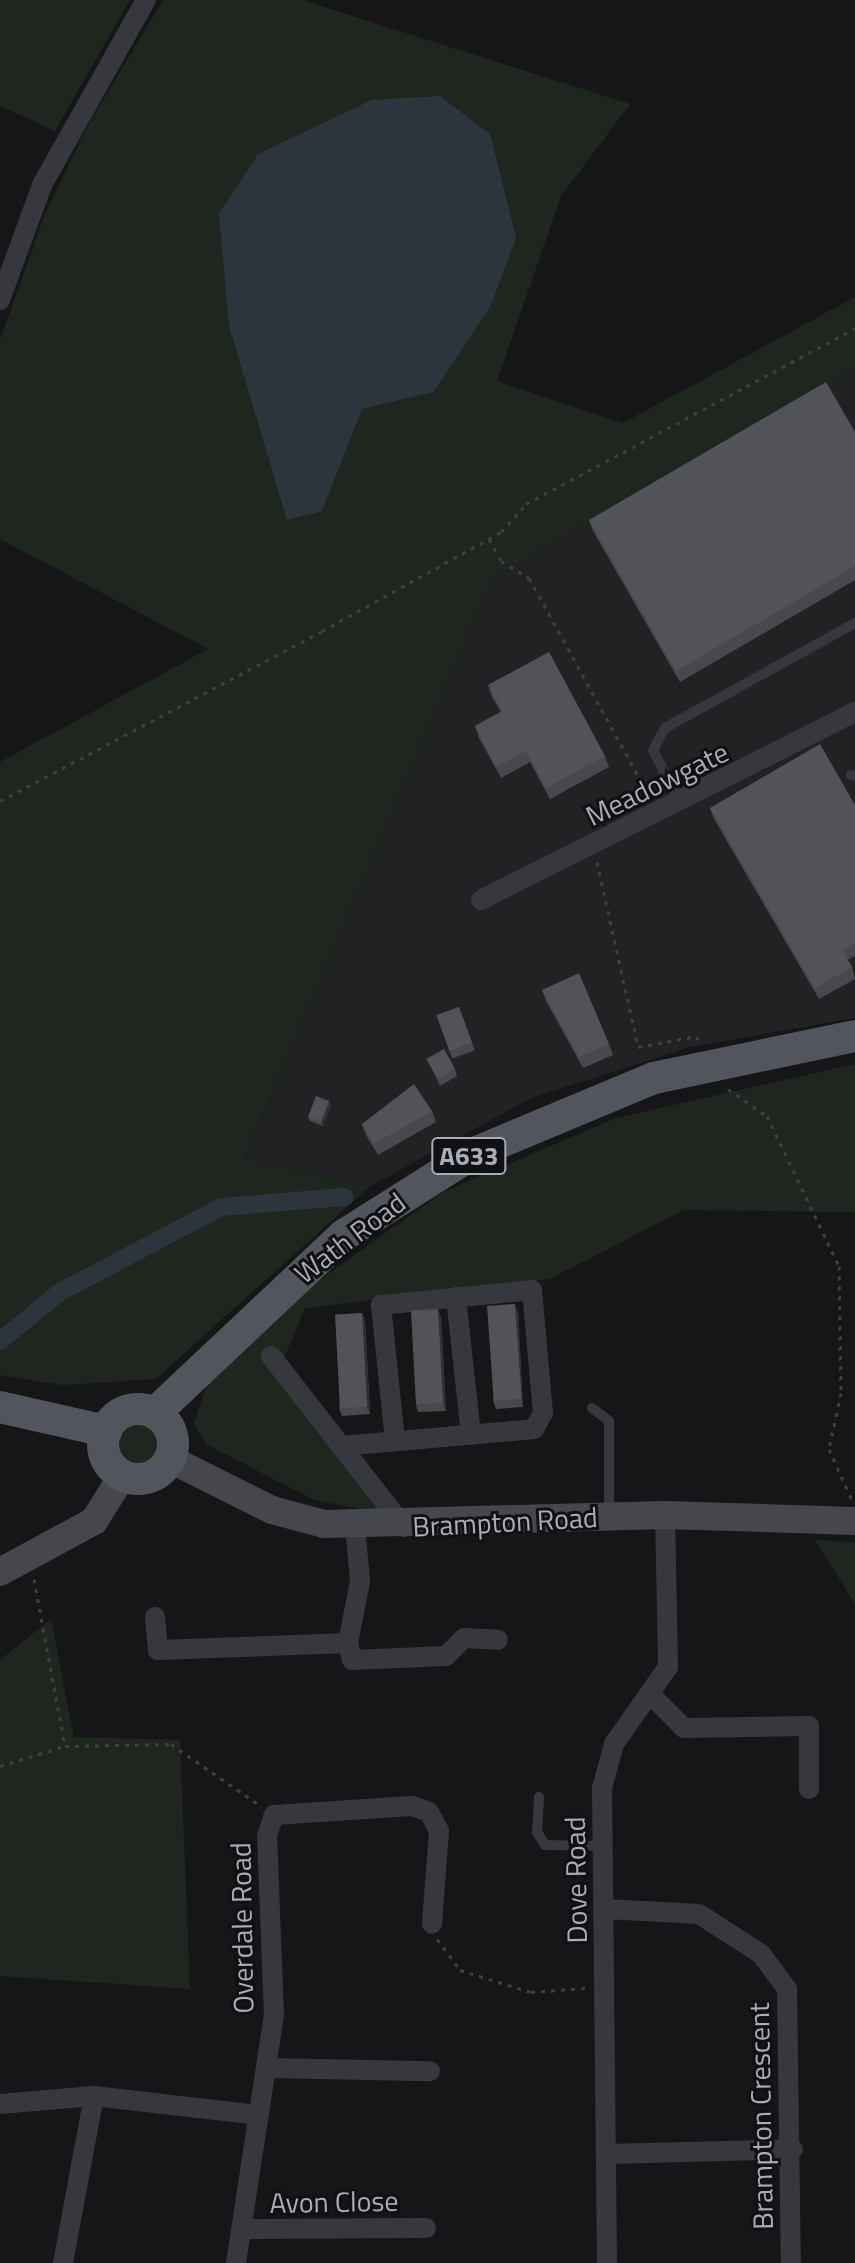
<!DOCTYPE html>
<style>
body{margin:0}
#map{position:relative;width:855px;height:2263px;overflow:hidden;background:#161618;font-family:"Titillium Web",sans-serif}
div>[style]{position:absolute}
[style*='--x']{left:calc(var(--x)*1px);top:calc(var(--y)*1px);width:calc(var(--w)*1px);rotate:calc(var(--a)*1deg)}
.built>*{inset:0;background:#222225}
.green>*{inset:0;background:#1e261f}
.round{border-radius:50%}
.water>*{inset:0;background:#2c353c}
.canal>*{height:18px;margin:-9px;padding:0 9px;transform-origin:9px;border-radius:9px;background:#2c353c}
.path>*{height:3px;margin-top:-1.5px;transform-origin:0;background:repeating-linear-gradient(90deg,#3d3f44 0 4px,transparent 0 10px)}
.lane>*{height:10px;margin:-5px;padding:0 5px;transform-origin:5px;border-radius:5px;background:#37383d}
.street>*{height:20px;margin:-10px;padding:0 10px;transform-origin:10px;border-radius:10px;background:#37383d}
.secondary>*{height:28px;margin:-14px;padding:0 14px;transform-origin:14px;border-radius:14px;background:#45474d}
.primary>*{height:32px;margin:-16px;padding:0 16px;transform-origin:16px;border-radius:16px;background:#53555c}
.primary>.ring{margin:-16px;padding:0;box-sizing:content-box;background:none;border:32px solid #53555c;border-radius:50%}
.wall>*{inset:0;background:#47494d;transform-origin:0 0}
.shaded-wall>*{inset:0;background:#2f3033}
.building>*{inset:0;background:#525359;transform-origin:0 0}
span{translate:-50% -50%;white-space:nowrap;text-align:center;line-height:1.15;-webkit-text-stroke:6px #111113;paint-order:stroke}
.shield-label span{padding:2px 6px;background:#111113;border:2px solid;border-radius:6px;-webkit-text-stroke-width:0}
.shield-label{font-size:26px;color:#a8adb8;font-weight:700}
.street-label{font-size:28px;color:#a8adb8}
</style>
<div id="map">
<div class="built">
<div style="clip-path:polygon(855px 369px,855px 1018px,690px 1047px,531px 1098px,369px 1187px,245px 1159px,493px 576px)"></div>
</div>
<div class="green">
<div style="clip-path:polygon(0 0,130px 0,55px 131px,0 106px)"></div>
<div style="clip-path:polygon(evenodd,163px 0,302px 0,630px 104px,561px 196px,497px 381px,623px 423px,855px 297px,855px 369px,493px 577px,245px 1158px,369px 1187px,156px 1379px,62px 1385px,0 1375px,0 762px,208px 649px,0 539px,0 340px,45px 214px,88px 125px,163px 0,490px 305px,434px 392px,362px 409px,490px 305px)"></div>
<div style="clip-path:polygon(855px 1064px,855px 1212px,684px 1210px,550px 1279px,305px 1308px,284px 1358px,407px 1518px,314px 1500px,206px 1444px,194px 1423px,207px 1384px,304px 1291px,443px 1192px,616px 1118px)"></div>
<div class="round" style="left:114px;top:1420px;width:48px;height:48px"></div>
<div style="clip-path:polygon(815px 1540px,855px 1542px,855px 1604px)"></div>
<div style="clip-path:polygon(51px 1619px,74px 1737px,180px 1740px,190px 1989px,0 1976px,0 1660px)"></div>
</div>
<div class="water">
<div style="clip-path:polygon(440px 96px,490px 134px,516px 238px,491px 305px,434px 392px,362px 409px,322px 511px,287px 520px,229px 326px,219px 214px,258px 154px,372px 100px)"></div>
</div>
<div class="canal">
<div style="--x:0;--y:1341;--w:77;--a:-39.2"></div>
<div style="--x:60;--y:1292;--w:182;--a:-27.8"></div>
<div style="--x:221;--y:1207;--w:124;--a:-4.6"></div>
</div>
<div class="path">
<div style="--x:489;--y:539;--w:25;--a:61"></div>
<div style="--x:501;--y:561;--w:33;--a:31"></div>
<div style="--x:529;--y:578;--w:247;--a:61.1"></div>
<div style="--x:0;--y:801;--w:364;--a:-27.8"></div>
<div style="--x:322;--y:631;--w:205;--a:-28.9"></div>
<div style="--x:501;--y:532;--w:38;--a:-48"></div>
<div style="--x:526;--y:504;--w:373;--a:-28.1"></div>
<div style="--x:597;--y:862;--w:189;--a:77.5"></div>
<div style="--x:638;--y:1047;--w:60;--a:-10.6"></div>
<div style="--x:697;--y:1036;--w:8;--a:83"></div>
<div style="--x:728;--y:1089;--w:47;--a:34.7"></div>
<div style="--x:767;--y:1116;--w:166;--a:64.4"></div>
<div style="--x:839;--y:1266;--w:127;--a:89.1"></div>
<div style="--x:841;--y:1393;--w:57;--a:102.1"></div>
<div style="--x:829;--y:1449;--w:54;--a:65.8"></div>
<div style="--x:34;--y:1579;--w:170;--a:79.5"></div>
<div style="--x:65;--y:1746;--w:106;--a:-1.1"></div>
<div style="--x:171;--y:1744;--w:109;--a:34.6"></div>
<div style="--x:0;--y:1766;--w:68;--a:-17.1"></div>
<div style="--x:437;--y:1939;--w:39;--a:53"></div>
<div style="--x:460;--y:1970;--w:74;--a:17.2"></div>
<div style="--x:531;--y:1992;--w:55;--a:-4.2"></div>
</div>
<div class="lane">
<div style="--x:851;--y:775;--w:4;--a:14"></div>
<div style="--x:680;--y:803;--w:59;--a:-117"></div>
<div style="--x:653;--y:750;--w:25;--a:-61"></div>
<div style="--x:665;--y:728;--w:217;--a:-28.9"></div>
<div style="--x:592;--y:1408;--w:21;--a:37"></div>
<div style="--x:609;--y:1421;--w:95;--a:90"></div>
<div style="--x:539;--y:1797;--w:35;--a:93"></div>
<div style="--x:537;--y:1832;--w:15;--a:58"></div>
<div style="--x:545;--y:1845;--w:58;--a:1"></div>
</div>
<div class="street">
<div style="--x:0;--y:300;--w:122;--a:-69.9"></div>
<div style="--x:42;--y:185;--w:212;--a:-60.7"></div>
<div style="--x:481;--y:900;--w:419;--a:-26.7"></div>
<div style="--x:456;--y:1297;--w:138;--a:83.8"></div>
<div style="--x:271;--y:1356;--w:217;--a:52.1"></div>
<div style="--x:341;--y:1446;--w:194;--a:-5"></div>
<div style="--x:534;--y:1429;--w:18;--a:-61"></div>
<div style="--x:543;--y:1413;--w:123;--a:-95.1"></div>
<div style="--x:532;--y:1290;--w:152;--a:174.3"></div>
<div style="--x:381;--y:1305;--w:137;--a:84.1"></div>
<div style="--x:155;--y:1617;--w:33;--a:85"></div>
<div style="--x:158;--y:1650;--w:190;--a:-2.1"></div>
<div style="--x:348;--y:1643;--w:17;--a:77"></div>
<div style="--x:352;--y:1660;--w:94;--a:-2.4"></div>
<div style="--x:446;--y:1656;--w:25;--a:-45"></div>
<div style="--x:464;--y:1638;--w:34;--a:3"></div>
<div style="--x:348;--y:1643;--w:63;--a:-79"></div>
<div style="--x:360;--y:1581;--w:55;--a:-95.2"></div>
<div style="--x:652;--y:1696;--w:45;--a:45"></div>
<div style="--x:684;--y:1728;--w:125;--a:-0.9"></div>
<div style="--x:809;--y:1726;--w:63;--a:90"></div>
<div style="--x:605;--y:1909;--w:94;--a:3"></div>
<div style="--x:699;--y:1914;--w:74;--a:32.8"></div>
<div style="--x:761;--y:1954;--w:44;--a:53.4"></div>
<div style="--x:787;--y:1989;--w:274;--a:89.2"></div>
<div style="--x:267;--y:2068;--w:163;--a:1.1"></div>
<div style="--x:0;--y:2104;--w:94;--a:-4.9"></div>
<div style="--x:94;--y:2096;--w:166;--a:6.6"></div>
<div style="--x:608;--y:2154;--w:185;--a:-1.5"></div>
<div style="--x:243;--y:2229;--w:183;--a:-0.3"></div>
<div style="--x:63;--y:2263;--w:170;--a:-79.5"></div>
<div style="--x:236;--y:2263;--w:250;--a:-81.3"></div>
<div style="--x:274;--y:2016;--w:180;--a:-92.2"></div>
<div style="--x:267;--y:1836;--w:22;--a:-72"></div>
<div style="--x:274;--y:1815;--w:138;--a:-3.7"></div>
<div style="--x:412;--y:1806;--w:18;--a:19"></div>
<div style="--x:429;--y:1812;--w:21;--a:62"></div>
<div style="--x:439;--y:1831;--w:93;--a:94.3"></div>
<div style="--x:607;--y:2263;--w:475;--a:-90.6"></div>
<div style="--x:602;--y:1788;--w:46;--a:-74.7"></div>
<div style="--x:614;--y:1744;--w:94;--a:-55"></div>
<div style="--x:668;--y:1667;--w:152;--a:-91.1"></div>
</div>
<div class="secondary">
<div style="--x:170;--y:1459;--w:114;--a:26.6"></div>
<div style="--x:272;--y:1510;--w:54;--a:15.1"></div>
<div style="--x:324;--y:1524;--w:341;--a:-1.5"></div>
<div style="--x:665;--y:1515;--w:190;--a:1.8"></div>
<div style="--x:0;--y:1572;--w:107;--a:-28.5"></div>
<div style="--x:94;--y:1521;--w:54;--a:-57.8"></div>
</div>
<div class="primary">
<div style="--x:0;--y:1407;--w:109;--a:12.8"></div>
<div class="ring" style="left:103px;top:1409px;width:38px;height:38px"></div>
<div style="--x:155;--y:1413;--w:260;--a:-43.3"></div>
<div style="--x:344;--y:1235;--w:151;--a:-32.3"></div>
<div style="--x:472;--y:1154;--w:197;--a:-22.7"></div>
<div style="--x:654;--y:1078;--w:205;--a:-11.8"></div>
</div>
<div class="wall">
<div style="clip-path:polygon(855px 432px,855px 580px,680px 682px,593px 531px,589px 520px)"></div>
<div style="clip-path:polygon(488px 685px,605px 756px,609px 767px,550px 799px,530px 762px,501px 778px,479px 738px,475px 726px,501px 712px,492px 697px)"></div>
<div style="clip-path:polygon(855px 805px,855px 956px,847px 960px,852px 967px,855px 979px,819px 999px,714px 819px,710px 808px)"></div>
<div style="clip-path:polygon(542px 990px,609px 1044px,613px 1055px,583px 1068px,546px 1001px)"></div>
<div style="left:459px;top:1007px;width:46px;height:24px;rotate:70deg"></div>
<div style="clip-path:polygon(427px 1059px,455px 1069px,457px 1076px,440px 1086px)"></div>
<div style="clip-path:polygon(329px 1101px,331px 1105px,323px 1126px,310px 1121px,308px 1117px)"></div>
<div style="clip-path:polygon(432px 1111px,436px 1122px,378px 1155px,366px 1135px,362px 1124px)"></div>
<div style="clip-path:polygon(518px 1312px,523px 1407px,496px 1409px,493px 1401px)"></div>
<div style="clip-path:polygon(362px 1313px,365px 1321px,370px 1414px,342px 1416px,339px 1408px)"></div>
<div style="clip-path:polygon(441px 1317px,446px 1411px,418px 1412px,416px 1405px)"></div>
</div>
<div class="shaded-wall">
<div style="clip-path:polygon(329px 1101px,331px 1105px,323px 1126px,321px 1123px)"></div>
<div style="clip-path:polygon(515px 1304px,518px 1312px,523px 1407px,521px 1399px)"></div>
<div style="clip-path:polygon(438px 1309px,441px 1317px,446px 1411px,443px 1403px)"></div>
<div style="clip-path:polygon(362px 1313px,365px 1321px,370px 1414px,367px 1407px)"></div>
</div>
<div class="building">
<div style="clip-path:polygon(826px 382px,855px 432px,855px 566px,676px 671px,589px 520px)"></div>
<div style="clip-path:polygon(549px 652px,605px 756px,546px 788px,526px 751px,496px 767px,475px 726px,502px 711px,488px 685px)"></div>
<div style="clip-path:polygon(820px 744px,855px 805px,855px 943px,842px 950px,852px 967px,815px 988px,710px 808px)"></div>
<div style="clip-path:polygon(579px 973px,609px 1044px,579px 1057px,542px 990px)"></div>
<div style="left:459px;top:1007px;width:38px;height:24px;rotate:70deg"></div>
<div style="left:444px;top:1049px;width:23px;height:20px;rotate:61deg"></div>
<div style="clip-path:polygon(414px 1084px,432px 1111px,374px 1144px,362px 1124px)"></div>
<div style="left:316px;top:1096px;width:14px;height:22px;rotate:21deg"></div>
<div style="left:515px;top:1304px;width:95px;height:28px;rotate:86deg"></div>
<div style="left:438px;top:1309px;width:94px;height:27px;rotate:87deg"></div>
<div style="left:362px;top:1313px;width:94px;height:27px;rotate:87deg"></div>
</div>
<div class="shield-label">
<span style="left:469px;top:1156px">A633</span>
</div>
<div class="street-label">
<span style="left:657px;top:784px;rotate:-26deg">Meadowgate</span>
<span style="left:350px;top:1238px;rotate:-37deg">Wath Road</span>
<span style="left:505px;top:1522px;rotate:-3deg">Brampton Road</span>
<span style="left:576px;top:1880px;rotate:-91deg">Dove Road</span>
<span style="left:242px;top:1928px;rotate:-91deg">Overdale Road</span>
<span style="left:761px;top:2116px;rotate:-91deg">Brampton Crescent</span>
<span style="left:334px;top:2202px;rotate:-1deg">Avon Close</span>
</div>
</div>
